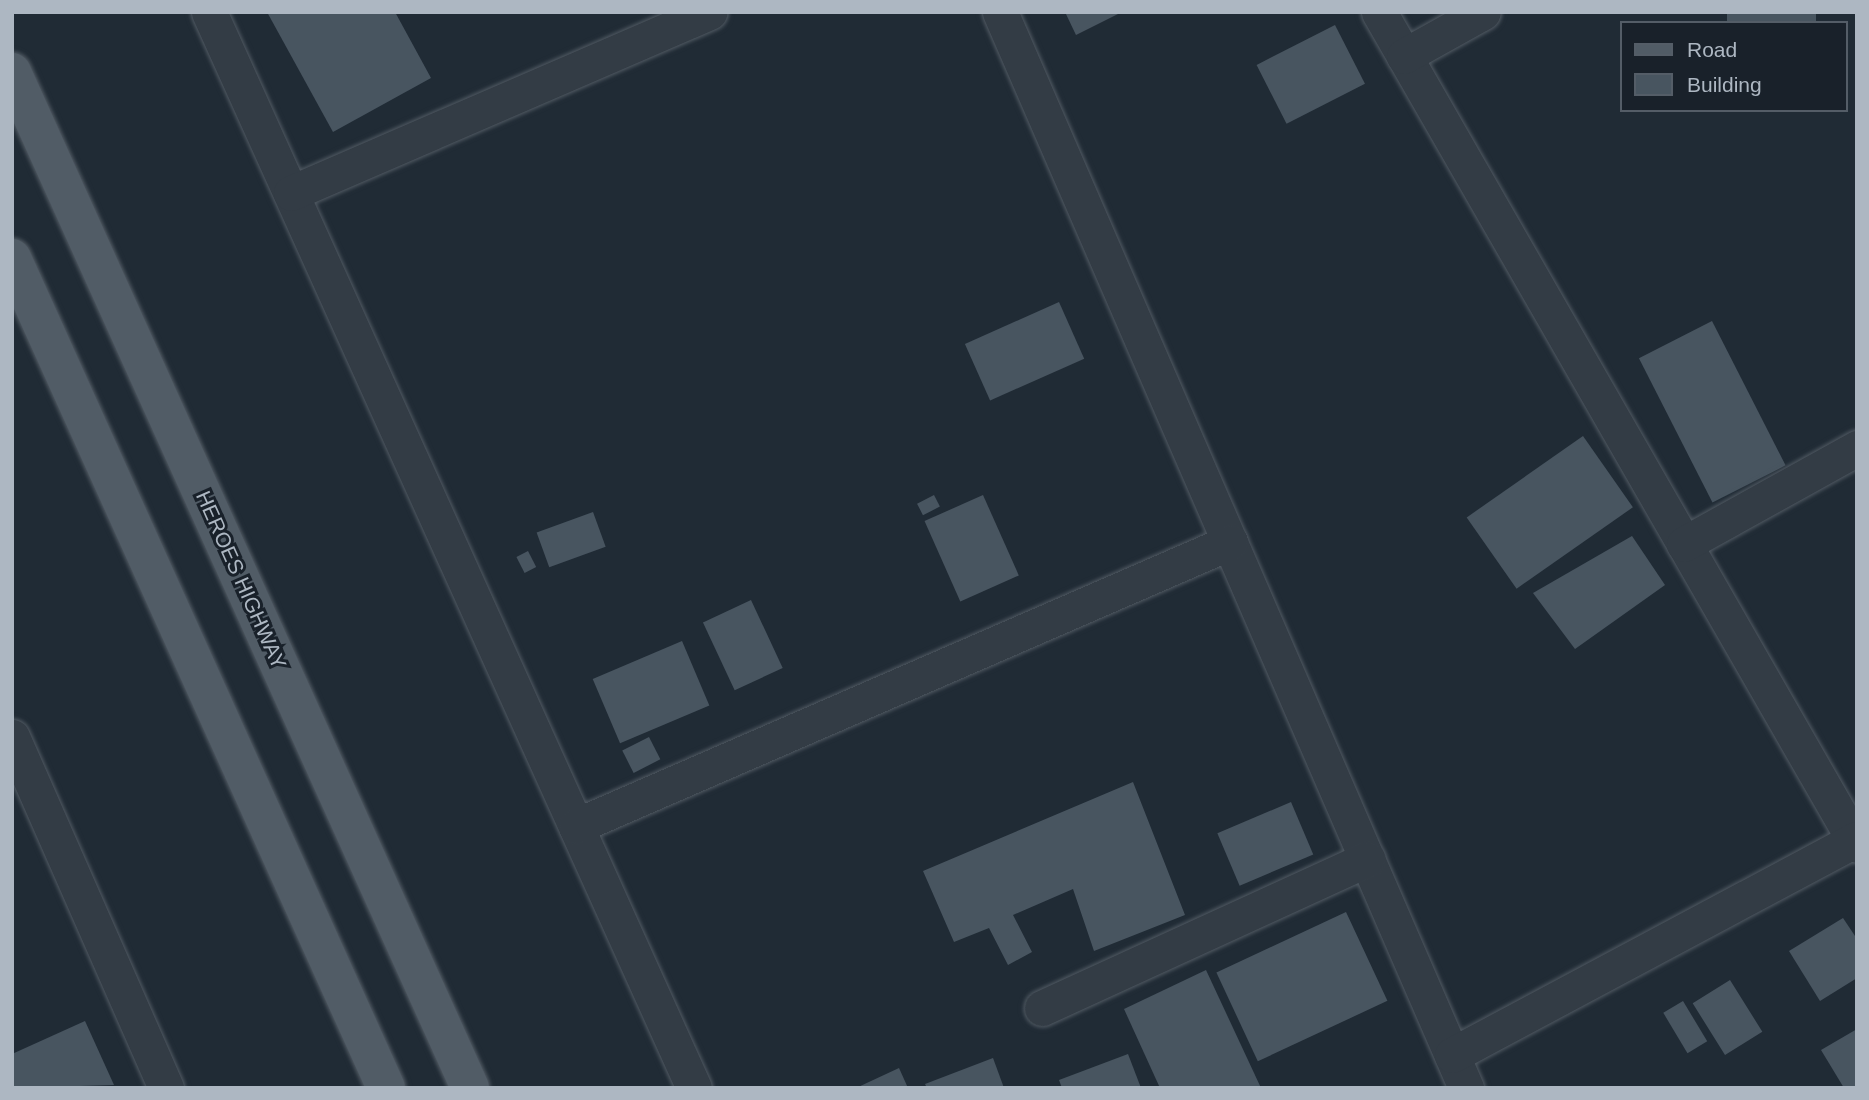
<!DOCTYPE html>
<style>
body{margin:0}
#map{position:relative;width:1869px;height:1100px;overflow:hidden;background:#202b35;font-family:Arial,sans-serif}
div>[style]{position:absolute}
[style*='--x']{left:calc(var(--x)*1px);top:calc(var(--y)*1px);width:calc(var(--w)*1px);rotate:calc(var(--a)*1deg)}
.building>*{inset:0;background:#485560;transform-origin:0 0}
.roads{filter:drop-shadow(0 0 2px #515a63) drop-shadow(0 0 2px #515a63)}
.minor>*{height:35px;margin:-17.5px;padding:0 17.5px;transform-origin:17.5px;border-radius:17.5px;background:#333c45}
.major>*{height:38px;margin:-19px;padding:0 19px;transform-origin:19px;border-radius:19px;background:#515c66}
span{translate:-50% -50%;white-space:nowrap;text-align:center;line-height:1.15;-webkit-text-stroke:6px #19212a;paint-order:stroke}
.street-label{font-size:21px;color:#adb7c2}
.frame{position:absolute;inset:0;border:14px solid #adb7c2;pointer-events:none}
.legend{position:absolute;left:1620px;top:21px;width:228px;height:91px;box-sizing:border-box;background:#19212a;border:2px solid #545d67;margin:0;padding:9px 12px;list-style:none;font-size:21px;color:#adb7c2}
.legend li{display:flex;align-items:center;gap:14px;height:35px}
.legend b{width:35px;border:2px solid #545d67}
</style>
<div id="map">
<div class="building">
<div style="clip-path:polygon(267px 12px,395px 12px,431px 78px,333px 132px)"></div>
<div style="clip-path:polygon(1065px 12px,1122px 12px,1076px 35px)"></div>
<div style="left:1727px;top:12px;width:89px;height:12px"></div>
<div style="left:1335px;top:25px;width:66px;height:88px;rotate:63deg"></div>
<div style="left:1059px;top:302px;width:62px;height:103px;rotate:66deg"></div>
<div style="left:1712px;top:321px;width:162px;height:82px;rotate:63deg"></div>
<div style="left:1583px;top:436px;width:87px;height:142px;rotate:55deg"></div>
<div style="left:934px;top:495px;width:13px;height:19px;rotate:63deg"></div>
<div style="left:983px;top:495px;width:88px;height:64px;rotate:66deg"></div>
<div style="left:593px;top:512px;width:37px;height:60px;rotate:70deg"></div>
<div style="clip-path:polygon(1632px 536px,1665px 585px,1575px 649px,1533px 593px)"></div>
<div style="left:528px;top:551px;width:18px;height:13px;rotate:63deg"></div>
<div style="left:751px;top:600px;width:75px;height:53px;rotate:65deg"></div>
<div style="left:682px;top:641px;width:70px;height:97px;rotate:67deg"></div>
<div style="left:649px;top:737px;width:25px;height:30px;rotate:63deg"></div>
<div style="clip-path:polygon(1133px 782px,1185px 915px,1094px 951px,1073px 889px,1013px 915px,1032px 952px,1008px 965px,989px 928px,954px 942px,923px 871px)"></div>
<div style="left:1291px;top:802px;width:57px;height:80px;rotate:67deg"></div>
<div style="left:1346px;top:912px;width:98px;height:143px;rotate:65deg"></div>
<div style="clip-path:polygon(1843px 918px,1857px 939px,1857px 978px,1820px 1001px,1789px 951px)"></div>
<div style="clip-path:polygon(1206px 970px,1261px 1088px,1160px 1088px,1124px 1009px)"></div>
<div style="left:1730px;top:980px;width:61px;height:44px;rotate:58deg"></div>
<div style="left:1683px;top:1001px;width:47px;height:23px;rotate:59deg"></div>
<div style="clip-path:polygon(85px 1021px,114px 1085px,12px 1088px,12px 1054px)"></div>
<div style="clip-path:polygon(1857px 1029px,1857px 1088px,1844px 1088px,1821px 1050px)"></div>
<div style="clip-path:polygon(1128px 1054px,1141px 1088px,1062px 1088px,1059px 1080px)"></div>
<div style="clip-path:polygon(993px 1058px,1004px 1088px,927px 1088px,925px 1084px)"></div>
<div style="clip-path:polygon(899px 1068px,908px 1088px,856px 1088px)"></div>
</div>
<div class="roads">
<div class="minor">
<div style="--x:209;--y:12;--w:1180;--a:65.74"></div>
<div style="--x:1000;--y:12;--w:1173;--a:66.58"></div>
<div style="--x:1379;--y:12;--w:960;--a:60.15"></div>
<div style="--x:1404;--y:56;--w:90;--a:-29.1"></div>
<div style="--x:291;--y:193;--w:456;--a:-23.4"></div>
<div style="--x:1684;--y:544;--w:198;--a:-29"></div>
<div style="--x:12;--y:737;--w:383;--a:66.3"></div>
<div style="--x:576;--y:826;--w:713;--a:-23.47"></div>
<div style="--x:1042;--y:1008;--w:358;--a:-24.6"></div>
<div style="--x:1452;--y:1055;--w:459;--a:-28.1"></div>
</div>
<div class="major">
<div style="--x:12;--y:72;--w:1114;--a:65.73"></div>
<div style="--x:12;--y:258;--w:910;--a:65.74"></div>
</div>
</div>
<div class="street-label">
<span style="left:241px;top:580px;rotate:66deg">HEROES HIGHWAY</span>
</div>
<div class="frame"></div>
<ul class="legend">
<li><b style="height:9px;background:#515c66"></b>Road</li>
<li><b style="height:19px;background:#485560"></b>Building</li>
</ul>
</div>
